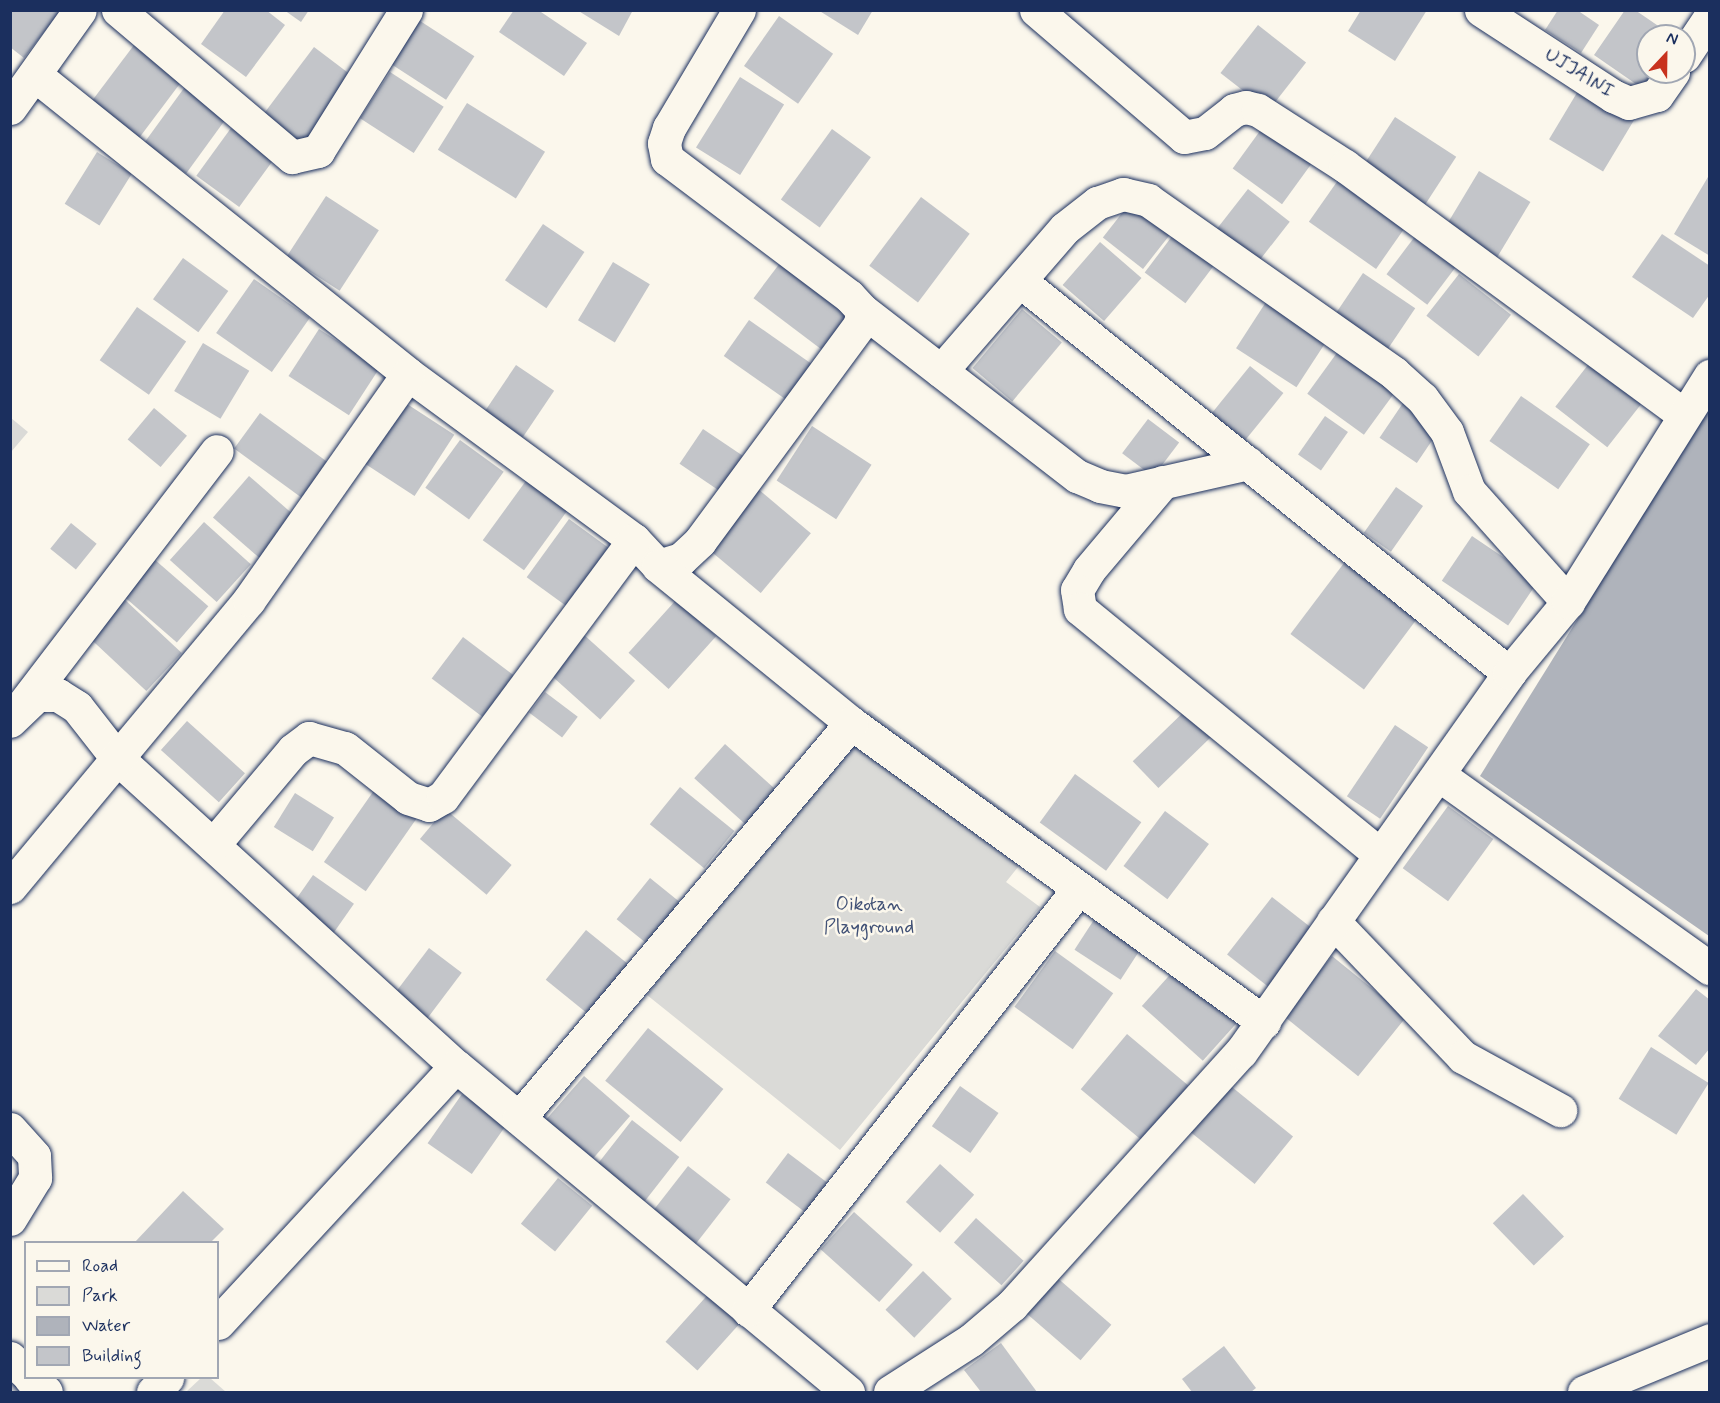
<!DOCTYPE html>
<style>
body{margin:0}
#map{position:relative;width:1720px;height:1403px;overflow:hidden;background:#fbf7ec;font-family:Mynerve,sans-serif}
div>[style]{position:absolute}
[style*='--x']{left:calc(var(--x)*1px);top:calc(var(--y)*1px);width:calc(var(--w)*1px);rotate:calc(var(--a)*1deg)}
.green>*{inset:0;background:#dadad7}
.water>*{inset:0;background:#afb3bb}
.building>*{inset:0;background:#c3c5c9;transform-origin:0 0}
.roads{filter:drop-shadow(0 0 2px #1b2f5e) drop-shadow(0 0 2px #1b2f5e)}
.minor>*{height:33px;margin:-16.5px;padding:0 16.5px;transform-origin:16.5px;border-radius:16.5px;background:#fbf7ec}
span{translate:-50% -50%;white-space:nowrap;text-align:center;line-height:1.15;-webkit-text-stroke:5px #fbf7ec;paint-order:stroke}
.street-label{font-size:20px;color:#1b2f5e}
.park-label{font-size:20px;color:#415176}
.frame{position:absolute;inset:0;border:12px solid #1b2f5e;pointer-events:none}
.legend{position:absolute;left:24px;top:1241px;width:195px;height:138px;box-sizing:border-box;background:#fbf7ec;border:2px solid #a1a7b3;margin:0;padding:8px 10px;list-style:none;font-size:18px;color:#1b2f5e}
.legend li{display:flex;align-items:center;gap:12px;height:30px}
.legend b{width:30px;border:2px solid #a1a7b3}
.north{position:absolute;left:1636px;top:24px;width:60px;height:60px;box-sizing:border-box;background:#fbf7ec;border:2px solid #a1a7b3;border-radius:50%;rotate:22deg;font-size:16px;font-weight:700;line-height:24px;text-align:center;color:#1b2f5e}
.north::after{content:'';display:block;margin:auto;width:21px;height:27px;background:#c8321e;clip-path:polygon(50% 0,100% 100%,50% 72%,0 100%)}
</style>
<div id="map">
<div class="green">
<div style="clip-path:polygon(11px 418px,28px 432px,11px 452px)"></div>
<div style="clip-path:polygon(869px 710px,1042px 837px,1006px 882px,1040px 907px,840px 1150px,647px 995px)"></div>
<div style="clip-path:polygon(201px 1378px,210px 1378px,226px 1392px,186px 1392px)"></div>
</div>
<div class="water">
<div style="clip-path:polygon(1709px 408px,1709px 936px,1480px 776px)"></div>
</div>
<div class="building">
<div style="clip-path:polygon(10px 10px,61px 10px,24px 58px,10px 47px)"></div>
<div style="clip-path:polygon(225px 10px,266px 10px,285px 25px,246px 77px,201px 44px)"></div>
<div style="clip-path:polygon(284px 10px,309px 10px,301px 22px)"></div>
<div style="clip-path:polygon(514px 10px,538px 10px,587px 43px,564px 76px,499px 32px)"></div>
<div style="clip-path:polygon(577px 10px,633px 10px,619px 36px)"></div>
<div style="clip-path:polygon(818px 10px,873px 10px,858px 35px)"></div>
<div style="clip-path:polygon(1361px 10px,1427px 10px,1395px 61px,1348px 31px)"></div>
<div style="clip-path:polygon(1558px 10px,1577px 10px,1599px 25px,1581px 53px,1545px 30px)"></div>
<div style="clip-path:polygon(1625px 10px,1635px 10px,1673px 36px,1648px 36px,1648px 72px,1659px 72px,1646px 91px,1594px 55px)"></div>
<div style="left:779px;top:16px;width:66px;height:61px;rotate:35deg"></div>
<div style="left:414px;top:17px;width:72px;height:52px;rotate:33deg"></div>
<div style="left:1258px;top:25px;width:61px;height:61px;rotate:38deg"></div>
<div style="left:134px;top:45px;width:60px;height:75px;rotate:37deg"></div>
<div style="left:314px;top:47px;width:53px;height:85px;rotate:37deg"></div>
<div style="left:390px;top:72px;width:64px;height:55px;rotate:33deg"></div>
<div style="left:740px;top:77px;width:52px;height:83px;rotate:32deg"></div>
<div style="left:187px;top:84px;width:52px;height:73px;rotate:36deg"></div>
<div style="left:1581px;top:86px;width:63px;height:62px;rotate:31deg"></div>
<div style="left:467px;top:103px;width:92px;height:55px;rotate:32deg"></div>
<div style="left:1395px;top:117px;width:73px;height:62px;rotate:33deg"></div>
<div style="left:1265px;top:124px;width:61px;height:55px;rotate:36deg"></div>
<div style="left:231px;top:128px;width:53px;height:59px;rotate:36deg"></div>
<div style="left:832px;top:129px;width:48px;height:87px;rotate:36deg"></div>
<div style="left:97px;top:152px;width:41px;height:61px;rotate:32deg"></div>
<div style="left:1479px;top:171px;width:60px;height:70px;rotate:31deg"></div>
<div style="left:1341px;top:176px;width:82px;height:56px;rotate:35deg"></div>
<div style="clip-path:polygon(1708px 177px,1710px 178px,1710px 256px,1674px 234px)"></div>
<div style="left:1248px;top:189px;width:53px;height:53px;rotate:38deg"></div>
<div style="left:326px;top:196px;width:63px;height:72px;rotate:33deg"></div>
<div style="left:921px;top:197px;width:61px;height:86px;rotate:37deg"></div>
<div style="left:1133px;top:199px;width:51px;height:49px;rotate:38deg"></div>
<div style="left:543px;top:224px;width:50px;height:68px;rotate:34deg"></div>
<div style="left:1176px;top:231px;width:51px;height:52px;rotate:37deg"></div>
<div style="clip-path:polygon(1662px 234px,1710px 266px,1710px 294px,1693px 318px,1632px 277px)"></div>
<div style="left:1416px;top:235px;width:51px;height:49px;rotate:37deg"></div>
<div style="left:1100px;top:242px;width:55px;height:57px;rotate:41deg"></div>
<div style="left:183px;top:258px;width:56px;height:51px;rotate:36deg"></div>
<div style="left:783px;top:259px;width:91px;height:49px;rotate:37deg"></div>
<div style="left:613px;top:262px;width:43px;height:68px;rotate:31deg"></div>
<div style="left:1363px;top:273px;width:63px;height:53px;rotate:34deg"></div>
<div style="left:1459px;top:274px;width:66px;height:53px;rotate:38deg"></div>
<div style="left:254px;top:279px;width:68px;height:66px;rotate:35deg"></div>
<div style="left:1266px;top:302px;width:72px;height:55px;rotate:33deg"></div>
<div style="left:137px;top:307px;width:60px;height:65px;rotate:35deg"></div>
<div style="left:1022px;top:309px;width:52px;height:77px;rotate:40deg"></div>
<div style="left:749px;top:320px;width:81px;height:44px;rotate:35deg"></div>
<div style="left:319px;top:329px;width:72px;height:56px;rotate:33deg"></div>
<div style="left:203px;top:343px;width:54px;height:56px;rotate:31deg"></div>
<div style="left:1339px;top:350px;width:70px;height:54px;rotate:36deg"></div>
<div style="left:1591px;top:361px;width:66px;height:58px;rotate:38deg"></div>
<div style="left:516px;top:365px;width:46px;height:56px;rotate:34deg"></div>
<div style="left:1250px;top:366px;width:43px;height:65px;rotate:39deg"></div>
<div style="left:1521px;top:396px;width:84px;height:55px;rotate:35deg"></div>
<div style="left:404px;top:402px;width:60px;height:73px;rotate:33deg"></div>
<div style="left:1403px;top:403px;width:45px;height:42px;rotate:34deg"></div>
<div style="left:154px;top:408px;width:43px;height:41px;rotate:40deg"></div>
<div style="left:260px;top:413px;width:89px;height:44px;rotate:36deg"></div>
<div style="left:1325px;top:416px;width:28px;height:47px;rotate:35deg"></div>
<div style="left:1148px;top:419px;width:39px;height:43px;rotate:37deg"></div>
<div style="left:812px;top:426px;width:71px;height:65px;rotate:33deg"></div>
<div style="left:703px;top:429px;width:48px;height:42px;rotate:34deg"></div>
<div style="left:460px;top:440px;width:54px;height:59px;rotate:36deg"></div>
<div style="left:249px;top:476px;width:66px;height:55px;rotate:41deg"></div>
<div style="left:528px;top:478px;width:51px;height:77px;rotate:36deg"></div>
<div style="left:1396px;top:487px;width:33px;height:56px;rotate:35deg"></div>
<div style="left:758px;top:489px;width:69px;height:78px;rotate:40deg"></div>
<div style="left:569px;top:519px;width:54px;height:72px;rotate:36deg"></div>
<div style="left:204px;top:522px;width:63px;height:51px;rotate:42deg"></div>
<div style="left:71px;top:523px;width:33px;height:33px;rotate:39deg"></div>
<div style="left:1472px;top:536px;width:80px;height:54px;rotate:34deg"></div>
<div style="left:154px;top:559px;width:72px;height:48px;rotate:41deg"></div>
<div style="left:1344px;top:563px;width:92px;height:89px;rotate:37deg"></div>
<div style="left:124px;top:599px;width:79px;height:52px;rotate:43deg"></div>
<div style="left:676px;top:600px;width:54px;height:71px;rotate:42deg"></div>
<div style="left:583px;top:634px;width:70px;height:52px;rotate:42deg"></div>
<div style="left:463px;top:637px;width:68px;height:52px;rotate:37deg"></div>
<div style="left:545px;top:692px;width:41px;height:26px;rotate:37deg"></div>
<div style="left:1191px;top:705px;width:37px;height:81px;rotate:46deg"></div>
<div style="left:187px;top:721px;width:78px;height:39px;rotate:42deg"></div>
<div style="left:1395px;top:725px;width:40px;height:86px;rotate:34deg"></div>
<div style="left:725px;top:744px;width:70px;height:46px;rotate:42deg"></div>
<div style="left:1075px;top:774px;width:82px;height:60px;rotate:36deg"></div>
<div style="left:680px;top:787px;width:70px;height:48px;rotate:39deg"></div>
<div style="left:375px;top:789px;width:51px;height:89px;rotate:35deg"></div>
<div style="left:295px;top:793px;width:46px;height:40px;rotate:32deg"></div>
<div style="left:1448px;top:806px;width:56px;height:77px;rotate:36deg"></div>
<div style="left:445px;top:809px;width:87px;height:39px;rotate:40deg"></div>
<div style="left:1165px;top:811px;width:55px;height:69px;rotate:37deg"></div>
<div style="left:313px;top:875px;width:50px;height:36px;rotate:35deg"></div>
<div style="left:650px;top:878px;width:53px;height:53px;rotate:39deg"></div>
<div style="left:1272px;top:897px;width:54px;height:73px;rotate:38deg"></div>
<div style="left:1099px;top:912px;width:55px;height:45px;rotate:33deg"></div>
<div style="left:586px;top:930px;width:64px;height:64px;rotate:39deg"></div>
<div style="left:429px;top:948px;width:41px;height:61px;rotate:37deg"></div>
<div style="left:1055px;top:951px;width:72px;height:69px;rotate:36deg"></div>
<div style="left:1332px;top:956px;width:96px;height:77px;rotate:39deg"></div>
<div style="left:1176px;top:968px;width:82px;height:51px;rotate:42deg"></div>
<div style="clip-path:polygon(1696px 989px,1710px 1000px,1710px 1048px,1696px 1065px,1658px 1036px)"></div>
<div style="left:648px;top:1028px;width:97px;height:68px;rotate:39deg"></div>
<div style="left:1127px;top:1034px;width:80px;height:72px;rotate:40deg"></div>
<div style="left:1651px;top:1047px;width:68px;height:61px;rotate:32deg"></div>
<div style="left:584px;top:1076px;width:61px;height:60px;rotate:41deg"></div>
<div style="left:1227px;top:1083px;width:85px;height:61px;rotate:39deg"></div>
<div style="left:960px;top:1086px;width:47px;height:49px;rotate:35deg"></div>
<div style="left:462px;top:1094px;width:54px;height:60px;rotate:35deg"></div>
<div style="left:632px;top:1120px;width:60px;height:58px;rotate:38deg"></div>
<div style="left:788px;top:1153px;width:49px;height:37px;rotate:37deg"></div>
<div style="left:940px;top:1164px;width:46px;height:51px;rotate:42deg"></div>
<div style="left:688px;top:1166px;width:54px;height:63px;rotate:38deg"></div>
<div style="left:558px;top:1178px;width:44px;height:59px;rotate:39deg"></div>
<div style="clip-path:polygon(183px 1191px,224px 1229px,211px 1242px,135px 1242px)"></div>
<div style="left:1523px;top:1194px;width:59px;height:42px;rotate:46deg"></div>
<div style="left:854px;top:1212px;width:79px;height:50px;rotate:42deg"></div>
<div style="left:976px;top:1218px;width:64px;height:33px;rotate:42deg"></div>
<div style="left:923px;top:1271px;width:40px;height:54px;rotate:44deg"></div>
<div style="left:1054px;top:1275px;width:76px;height:47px;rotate:41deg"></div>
<div style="left:713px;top:1289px;width:43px;height:71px;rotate:42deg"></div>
<div style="clip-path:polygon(1001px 1343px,1037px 1392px,981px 1392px,964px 1370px)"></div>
<div style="clip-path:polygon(1224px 1346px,1256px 1388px,1251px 1392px,1192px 1392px,1182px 1379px)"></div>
<div style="clip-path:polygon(17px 1378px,31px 1392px,10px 1392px,10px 1385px)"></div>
</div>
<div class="roads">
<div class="minor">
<div style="--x:118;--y:10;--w:228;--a:40.2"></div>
<div style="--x:292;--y:157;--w:27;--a:-13"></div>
<div style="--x:318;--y:151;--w:166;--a:-58"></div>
<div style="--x:1036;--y:10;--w:195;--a:40.6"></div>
<div style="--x:1184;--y:137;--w:21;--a:-11"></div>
<div style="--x:1205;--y:133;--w:37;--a:-38"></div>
<div style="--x:1234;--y:110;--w:12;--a:-14"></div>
<div style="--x:1246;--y:107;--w:12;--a:14"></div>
<div style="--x:1258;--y:110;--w:103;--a:32.8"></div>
<div style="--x:1345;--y:166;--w:419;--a:36.3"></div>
<div style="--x:1481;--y:10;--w:158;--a:33.1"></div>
<div style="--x:1613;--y:96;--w:17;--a:24"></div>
<div style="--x:1629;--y:103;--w:29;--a:-16"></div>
<div style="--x:1657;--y:95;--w:28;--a:-55"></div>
<div style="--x:1684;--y:56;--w:47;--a:-56.3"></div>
<div style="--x:35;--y:75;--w:478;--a:38.7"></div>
<div style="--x:408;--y:374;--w:280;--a:36.3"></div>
<div style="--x:634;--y:540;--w:35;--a:47"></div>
<div style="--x:658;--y:566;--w:24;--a:-17"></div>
<div style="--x:681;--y:559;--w:26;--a:-43"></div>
<div style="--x:700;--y:541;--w:270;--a:-53.6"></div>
<div style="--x:860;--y:324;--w:14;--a:-82"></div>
<div style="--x:862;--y:310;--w:19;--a:-133"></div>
<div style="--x:849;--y:296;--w:228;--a:-143"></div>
<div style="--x:667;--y:159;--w:16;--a:-101"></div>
<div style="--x:664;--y:143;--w:16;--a:-72"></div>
<div style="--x:669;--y:128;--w:137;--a:-59.3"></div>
<div style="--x:10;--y:108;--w:120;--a:-54.5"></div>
<div style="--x:1020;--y:281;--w:627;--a:38.72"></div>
<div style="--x:862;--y:310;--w:272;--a:37.7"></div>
<div style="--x:1077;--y:476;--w:25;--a:23"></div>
<div style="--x:1100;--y:486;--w:25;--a:11"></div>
<div style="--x:1125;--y:491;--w:126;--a:-12.8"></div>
<div style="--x:941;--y:371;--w:189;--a:-49.1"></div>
<div style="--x:1065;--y:228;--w:41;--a:-38"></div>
<div style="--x:1097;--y:203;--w:28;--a:-19"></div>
<div style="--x:1123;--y:194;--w:26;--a:13"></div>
<div style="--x:1148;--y:200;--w:301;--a:35.1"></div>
<div style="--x:1394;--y:373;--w:38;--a:42"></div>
<div style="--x:1422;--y:398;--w:42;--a:53.7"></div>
<div style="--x:1447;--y:432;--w:63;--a:69.6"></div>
<div style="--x:1469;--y:491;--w:149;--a:48.3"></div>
<div style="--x:1163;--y:482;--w:115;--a:130.1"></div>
<div style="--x:1089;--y:570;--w:23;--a:121"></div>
<div style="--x:1077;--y:590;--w:19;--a:81"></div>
<div style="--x:1080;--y:609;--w:385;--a:39.3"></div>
<div style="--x:658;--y:566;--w:249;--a:39.1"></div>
<div style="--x:851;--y:723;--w:510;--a:35.9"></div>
<div style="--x:21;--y:707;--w:322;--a:-52.6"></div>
<div style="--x:10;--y:721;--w:37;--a:-44"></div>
<div style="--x:37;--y:695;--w:21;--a:0"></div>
<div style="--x:58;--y:695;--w:22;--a:32"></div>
<div style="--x:77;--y:707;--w:63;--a:52"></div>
<div style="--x:116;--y:757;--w:459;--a:42.3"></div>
<div style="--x:456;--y:1066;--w:510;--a:39.75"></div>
<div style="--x:1439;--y:775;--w:333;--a:35.5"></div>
<div style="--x:213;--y:845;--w:124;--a:-49.9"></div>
<div style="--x:293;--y:750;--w:20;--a:-37"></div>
<div style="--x:309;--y:738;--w:37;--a:16"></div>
<div style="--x:345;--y:748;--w:80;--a:38.4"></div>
<div style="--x:408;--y:798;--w:22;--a:18"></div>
<div style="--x:429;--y:805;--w:16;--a:-30"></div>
<div style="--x:443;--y:797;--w:320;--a:-53.4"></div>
<div style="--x:10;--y:887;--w:373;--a:-50.2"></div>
<div style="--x:249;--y:600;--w:276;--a:-54.9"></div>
<div style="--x:1333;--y:921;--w:188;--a:46.3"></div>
<div style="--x:1463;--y:1057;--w:111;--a:28.7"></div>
<div style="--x:519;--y:1118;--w:516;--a:-49.95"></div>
<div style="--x:10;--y:1129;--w:36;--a:48"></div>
<div style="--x:34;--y:1156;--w:22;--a:87"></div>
<div style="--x:35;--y:1178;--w:48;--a:121.4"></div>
<div style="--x:748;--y:1310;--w:536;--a:-51.89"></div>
<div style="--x:218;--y:1323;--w:350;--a:-47.2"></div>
<div style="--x:10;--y:1358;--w:22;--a:43"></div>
<div style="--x:30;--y:1378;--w:21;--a:41"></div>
<div style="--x:153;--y:1392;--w:20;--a:-45"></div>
<div style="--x:890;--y:1392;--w:96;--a:-32.7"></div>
<div style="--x:971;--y:1340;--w:54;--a:-40.5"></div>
<div style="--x:1012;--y:1305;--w:341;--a:-47.9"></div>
<div style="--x:1241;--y:1052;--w:464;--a:-54.7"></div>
<div style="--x:1509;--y:673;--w:92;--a:-50.3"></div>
<div style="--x:1568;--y:602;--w:267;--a:-57.9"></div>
<div style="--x:1584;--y:1392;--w:136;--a:-22.4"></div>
</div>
</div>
<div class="street-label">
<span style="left:1579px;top:73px;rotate:32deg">UJJAINI</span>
</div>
<div class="park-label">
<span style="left:869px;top:916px">Oikotan<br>Playground</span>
</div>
<div class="frame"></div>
<ul class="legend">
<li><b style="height:8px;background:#fbf7ec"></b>Road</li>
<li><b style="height:16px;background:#dadad7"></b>Park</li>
<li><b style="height:16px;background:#afb3bb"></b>Water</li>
<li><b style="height:16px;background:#c3c5c9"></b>Building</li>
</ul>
<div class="north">N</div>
</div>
